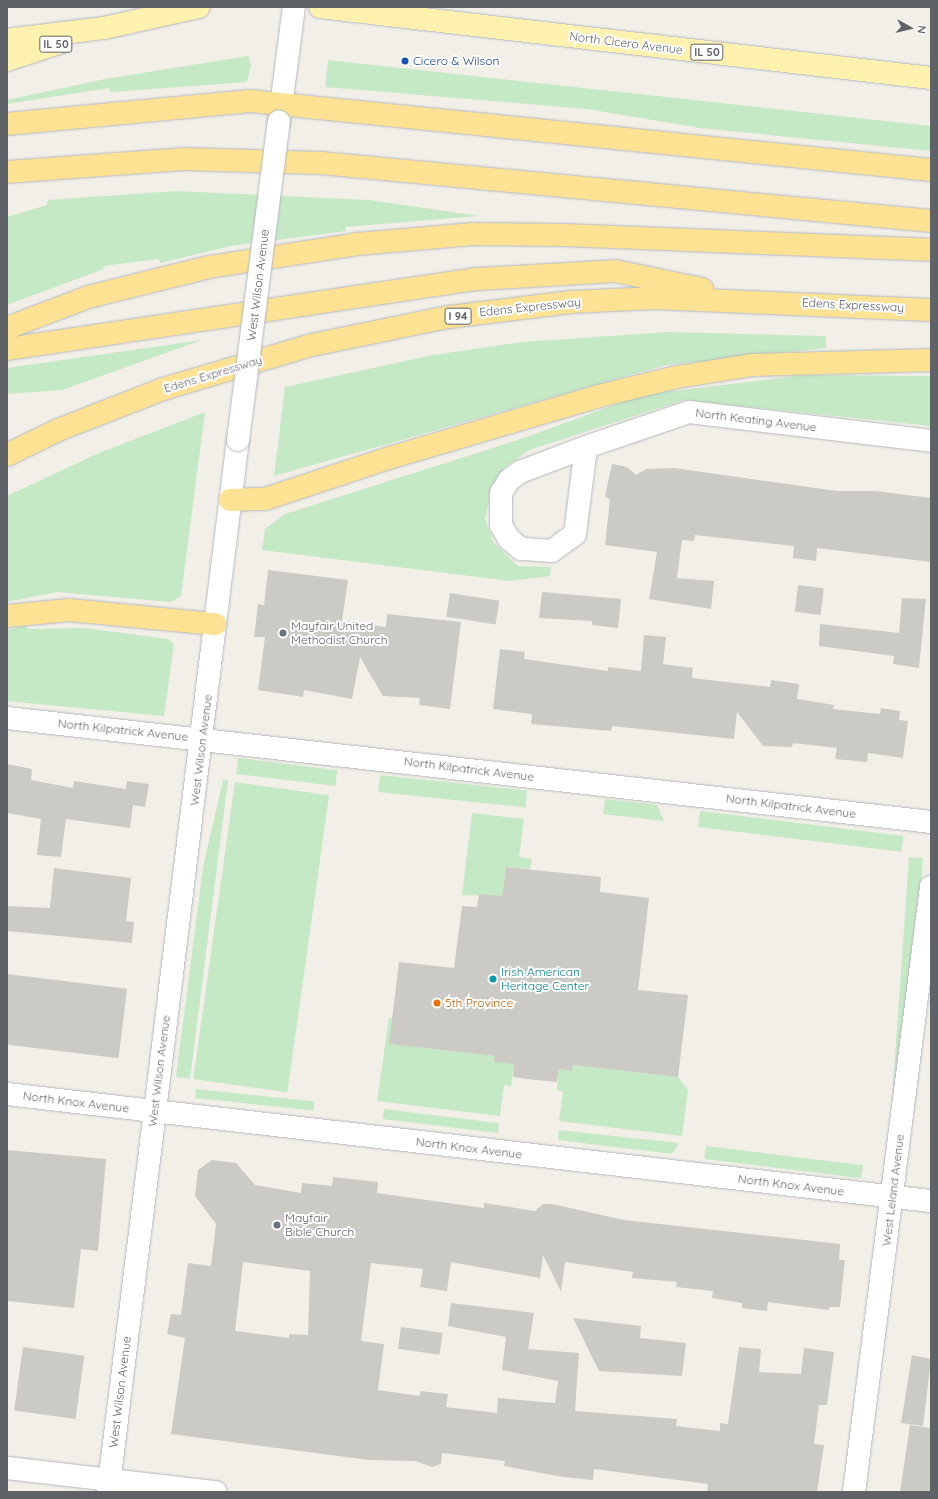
<!DOCTYPE html>
<style>
body{margin:0}
#map{position:relative;width:938px;height:1499px;overflow:hidden;background:#f1efe8;font-family:Quicksand,sans-serif}
div>[style]{position:absolute}
[style*='--x']{left:calc(var(--x)*1px);top:calc(var(--y)*1px);width:calc(var(--w)*1px);rotate:calc(var(--a)*1deg)}
.green>*{inset:0;background:#c5e8c5;transform-origin:0 0}
.building>*{inset:0;background:#cccac5;transform-origin:0 0}
.roads{filter:drop-shadow(0 0 1px #b5b8bc) drop-shadow(0 0 1px #b5b8bc)}
.minor>*{height:22px;margin:-11px;padding:0 11px;transform-origin:11px;border-radius:11px;background:#fff}
.tertiary>*{height:22px;margin:-11px;padding:0 11px;transform-origin:11px;border-radius:11px;background:#fff}
.primary>*{height:22px;margin:-11px;padding:0 11px;transform-origin:11px;border-radius:11px;background:#fff2af}
.motorway>*{height:22px;margin:-11px;padding:0 11px;transform-origin:11px;border-radius:11px;background:#fde293}
.bridges{filter:drop-shadow(0 0 1px #b5b8bc) drop-shadow(0 0 1px #b5b8bc)}
.tertiary-bridge>*{height:22px;margin:-11px;padding:0 11px;transform-origin:11px;border-radius:11px;background:#fff}
.dots>*{width:11px;height:11px;translate:-50% -50%;box-sizing:border-box;border:2px solid #fff;border-radius:50%}
span{translate:-50% -50%;white-space:nowrap;text-align:center;line-height:1.15;-webkit-text-stroke:4px #fff;paint-order:stroke}
.shield-label span{padding:1px 3px;background:#fff;border:1px solid;border-radius:3px;-webkit-text-stroke-width:0}
.shield-label{font-size:11px;color:#5f6368;font-weight:700}
.street-label{font-size:12px;color:#5f6368}
.transit-label{font-size:12px;color:#164399}
.left{translate:0 -50%;text-align:left}
.worship-label{font-size:12px;color:#5b616d}
.culture-label{font-size:12px;color:#0d838f}
.food-label{font-size:12px;color:#c56008}
.frame{position:absolute;inset:0;border:8px solid #5f6368;pointer-events:none}
.north{position:absolute;left:890px;top:8px;width:40px;height:40px;-webkit-text-stroke:3px #fff;paint-order:stroke;rotate:98deg;font-size:11px;font-weight:700;line-height:16px;text-align:center;color:#5f6368}
.north::after{content:'';display:block;margin:auto;width:14px;height:18px;background:#5f6368;clip-path:polygon(50% 0,100% 100%,50% 72%,0 100%)}
</style>
<div id="map">
<div class="green">
<div style="clip-path:polygon(248px 56px,251px 65px,247px 82px,111px 92px,109px 88px,7px 104px,7px 100px,105px 79px)"></div>
<div style="clip-path:polygon(328px 60px,931px 126px,931px 151px,700px 128px,587px 109px,325px 87px)"></div>
<div style="clip-path:polygon(176px 191px,369px 200px,479px 216px,345px 227px,346px 231px,231px 246px,160px 263px,159px 259px,103px 266px,104px 269px,7px 305px,7px 217px,47px 205px,48px 200px)"></div>
<div style="clip-path:polygon(668px 332px,826px 336px,826px 348px,666px 365px,274px 476px,285px 387px,433px 355px,522px 342px)"></div>
<div style="clip-path:polygon(202px 340px,62px 390px,7px 394px,7px 368px)"></div>
<div style="clip-path:polygon(804px 375px,931px 376px,931px 426px,684px 400px,529px 450px,505px 467px,492px 488px,485px 519px,494px 543px,518px 566px,551px 567px,550px 576px,510px 581px,262px 550px,265px 529px,285px 514px,527px 437px,641px 395px)"></div>
<div style="clip-path:polygon(205px 412px,181px 596px,171px 602px,57px 592px,7px 602px,7px 496px,99px 453px)"></div>
<div style="clip-path:polygon(25px 626px,29px 629px,85px 628px,168px 639px,174px 644px,164px 716px,7px 701px,7px 630px)"></div>
<div style="left:238px;top:758px;width:100px;height:16px;rotate:7deg"></div>
<div style="left:380px;top:775px;width:148px;height:17px;rotate:6deg"></div>
<div style="clip-path:polygon(223px 780px,228px 780px,190px 1079px,176px 1077px,203px 868px)"></div>
<div style="left:235px;top:782px;width:95px;height:300px;rotate:8deg"></div>
<div style="clip-path:polygon(605px 799px,657px 805px,664px 821px,603px 814px)"></div>
<div style="left:700px;top:811px;width:205px;height:16px;rotate:7deg"></div>
<div style="clip-path:polygon(472px 813px,524px 819px,519px 857px,532px 859px,530px 869px,506px 867px,502px 896px,462px 895px)"></div>
<div style="left:909px;top:857px;width:14px;height:299px;rotate:4deg"></div>
<div style="clip-path:polygon(389px 1018px,392px 1018px,390px 1044px,495px 1056px,514px 1064px,511px 1086px,504px 1085px,500px 1116px,377px 1101px)"></div>
<div style="clip-path:polygon(573px 1065px,678px 1077px,688px 1090px,682px 1136px,559px 1121px,563px 1092px,557px 1090px,559px 1069px,572px 1071px)"></div>
<div style="left:196px;top:1089px;width:119px;height:9px;rotate:6deg"></div>
<div style="left:384px;top:1109px;width:116px;height:10px;rotate:7deg"></div>
<div style="clip-path:polygon(559px 1130px,679px 1143px,672px 1154px,558px 1140px)"></div>
<div style="left:706px;top:1146px;width:158px;height:13px;rotate:7deg"></div>
</div>
<div class="building">
<div style="clip-path:polygon(612px 464px,627px 467px,636px 475px,646px 469px,674px 468px,837px 491px,875px 491px,931px 498px,931px 562px,817px 548px,816px 561px,793px 558px,794px 546px,695px 535px,694px 541px,682px 540px,677px 578px,714px 581px,711px 609px,649px 599px,657px 552px,605px 545px,610px 500px,605px 496px)"></div>
<div style="clip-path:polygon(268px 570px,348px 580px,342px 621px,386px 627px,387px 614px,461px 622px,450px 709px,419px 705px,420px 698px,383px 696px,360px 657px,352px 699px,304px 690px,303px 697px,258px 690px,265px 637px,254px 637px,258px 604px,264px 605px)"></div>
<div style="left:798px;top:585px;width:26px;height:27px;rotate:7deg"></div>
<div style="clip-path:polygon(542px 592px,621px 599px,618px 628px,592px 625px,592px 621px,539px 618px)"></div>
<div style="left:450px;top:593px;width:50px;height:24px;rotate:9deg"></div>
<div style="clip-path:polygon(902px 598px,926px 599px,919px 668px,893px 664px,894px 656px,819px 646px,820px 624px,899px 633px)"></div>
<div style="clip-path:polygon(644px 635px,666px 637px,663px 664px,693px 668px,692px 678px,770px 687px,771px 680px,799px 684px,797px 699px,834px 705px,833px 709px,880px 714px,881px 708px,900px 711px,899px 720px,908px 721px,903px 758px,868px 753px,867px 762px,835px 759px,837px 748px,793px 743px,792px 747px,763px 746px,737px 712px,734px 739px,612px 726px,611px 731px,531px 724px,532px 714px,493px 709px,500px 649px,525px 652px,524px 659px,608px 671px,608px 667px,641px 671px)"></div>
<div style="clip-path:polygon(7px 764px,32px 769px,31px 780px,73px 788px,74px 781px,126px 789px,127px 781px,149px 784px,145px 807px,133px 805px,130px 828px,66px 819px,61px 857px,37px 855px,41px 819px,7px 813px)"></div>
<div style="clip-path:polygon(506px 867px,601px 877px,600px 892px,649px 898px,638px 990px,688px 995px,678px 1077px,573px 1065px,572px 1071px,559px 1069px,557px 1082px,536px 1080px,513px 1077px,514px 1064px,494px 1062px,495px 1056px,389px 1044px,399px 962px,454px 968px,462px 906px,477px 907px,479px 894px,502px 896px)"></div>
<div style="clip-path:polygon(54px 868px,131px 878px,126px 921px,134px 922px,132px 943px,7px 931px,7px 906px,50px 908px)"></div>
<div style="left:7px;top:974px;width:121px;height:70px;rotate:7deg"></div>
<div style="clip-path:polygon(7px 1150px,106px 1159px,98px 1251px,81px 1249px,74px 1308px,7px 1301px)"></div>
<div style="clip-path:polygon(evenodd,212px 1160px,236px 1163px,255px 1185px,301px 1193px,302px 1183px,332px 1186px,333px 1177px,378px 1182px,377px 1193px,484px 1208px,484px 1203px,535px 1211px,543px 1204px,552px 1204px,624px 1220px,840px 1244px,839px 1260px,845px 1260px,840px 1307px,829px 1307px,829px 1310px,768px 1302px,767px 1311px,742px 1308px,742px 1303px,712px 1298px,713px 1291px,676px 1287px,677px 1282px,632px 1278px,633px 1272px,565px 1262px,561px 1292px,543px 1255px,540px 1278px,451px 1262px,447px 1291px,420px 1287px,423px 1269px,371px 1263px,361px 1341px,384px 1344px,378px 1390px,420px 1396px,420px 1391px,448px 1394px,446px 1407px,497px 1413px,498px 1398px,555px 1403px,558px 1381px,502px 1370px,506px 1337px,448px 1326px,451px 1303px,534px 1313px,528px 1349px,579px 1353px,575px 1411px,677px 1419px,676px 1426px,720px 1431px,720px 1423px,728px 1424px,739px 1347px,761px 1349px,759px 1372px,801px 1374px,804px 1348px,834px 1352px,827px 1405px,819px 1405px,814px 1444px,824px 1445px,817px 1492px,707px 1492px,708px 1484px,594px 1469px,593px 1480px,563px 1477px,504px 1466px,505px 1461px,442px 1453px,441px 1464px,432px 1467px,415px 1461px,369px 1460px,171px 1434px,185px 1338px,167px 1334px,171px 1314px,181px 1315px,188px 1263px,211px 1266px,216px 1224px,195px 1196px,198px 1170px,212px 1160px,243px 1262px,310px 1271px,308px 1335px,289px 1334px,289px 1338px,235px 1331px,243px 1262px)"></div>
<div style="clip-path:polygon(573px 1318px,641px 1326px,640px 1338px,686px 1343px,682px 1376px,599px 1371px)"></div>
<div style="left:401px;top:1327px;width:42px;height:22px;rotate:8deg"></div>
<div style="left:23px;top:1347px;width:62px;height:64px;rotate:8deg"></div>
<div style="clip-path:polygon(912px 1355px,931px 1359px,923px 1426px,901px 1423px)"></div>
<div style="clip-path:polygon(910px 1425px,931px 1428px,931px 1492px,900px 1492px)"></div>
</div>
<div class="roads">
<div class="minor">
<div style="--x:586;--y:447;--w:88;--a:97.2"></div>
<div style="--x:575;--y:534;--w:29;--a:144"></div>
<div style="--x:552;--y:551;--w:31;--a:-176"></div>
<div style="--x:521;--y:549;--w:16;--a:-140"></div>
<div style="--x:509;--y:539;--w:16;--a:-120"></div>
<div style="--x:501;--y:525;--w:32;--a:-90"></div>
<div style="--x:501;--y:493;--w:15;--a:-58"></div>
<div style="--x:509;--y:480;--w:14;--a:-36"></div>
<div style="--x:520;--y:472;--w:71;--a:-20.7"></div>
<div style="--x:586;--y:447;--w:109;--a:-18.8"></div>
<div style="--x:689;--y:412;--w:244;--a:6.8"></div>
<div style="--x:7;--y:718;--w:930;--a:6.42"></div>
<div style="--x:7;--y:1094;--w:930;--a:6.61"></div>
<div style="--x:7;--y:1468;--w:210;--a:6.6"></div>
<div style="--x:108;--y:1492;--w:875;--a:-82.97"></div>
<div style="--x:854;--y:1492;--w:610;--a:-82.75"></div>
</div>
<div class="tertiary">
<div style="--x:279;--y:122;--w:116;--a:-82.6"></div>
<div style="--x:215;--y:624;--w:185;--a:-82.9"></div>
</div>
<div class="primary">
<div style="--x:320;--y:7;--w:615;--a:6.63"></div>
<div style="--x:7;--y:40;--w:98;--a:-7.1"></div>
<div style="--x:104;--y:28;--w:97;--a:-12.5"></div>
<div style="--x:7;--y:60;--w:55;--a:-18.1"></div>
</div>
<div class="motorway">
<div style="--x:7;--y:124;--w:244;--a:-5.4"></div>
<div style="--x:250;--y:101;--w:684;--a:5.79"></div>
<div style="--x:7;--y:172;--w:176;--a:-4.2"></div>
<div style="--x:183;--y:159;--w:138;--a:1.7"></div>
<div style="--x:321;--y:163;--w:613;--a:5.43"></div>
<div style="--x:7;--y:328;--w:87;--a:-20.9"></div>
<div style="--x:88;--y:297;--w:125;--a:-13.9"></div>
<div style="--x:209;--y:267;--w:150;--a:-8.8"></div>
<div style="--x:357;--y:244;--w:117;--a:-4.9"></div>
<div style="--x:474;--y:234;--w:91;--a:0.6"></div>
<div style="--x:565;--y:235;--w:366;--a:2.3"></div>
<div style="--x:7;--y:349;--w:476;--a:-8.5"></div>
<div style="--x:478;--y:279;--w:137;--a:-3.3"></div>
<div style="--x:615;--y:271;--w:89;--a:11.7"></div>
<div style="--x:7;--y:455;--w:57;--a:-26.1"></div>
<div style="--x:58;--y:430;--w:113;--a:-21.3"></div>
<div style="--x:163;--y:389;--w:155;--a:-16.5"></div>
<div style="--x:312;--y:345;--w:140;--a:-11.6"></div>
<div style="--x:449;--y:317;--w:123;--a:-7"></div>
<div style="--x:571;--y:302;--w:84;--a:-2.7"></div>
<div style="--x:655;--y:298;--w:276;--a:2.5"></div>
<div style="--x:230;--y:500;--w:35;--a:-2"></div>
<div style="--x:265;--y:499;--w:131;--a:-18.3"></div>
<div style="--x:389;--y:458;--w:219;--a:-16.4"></div>
<div style="--x:599;--y:396;--w:80;--a:-13.7"></div>
<div style="--x:677;--y:377;--w:77;--a:-9"></div>
<div style="--x:753;--y:365;--w:178;--a:-1.6"></div>
<div style="--x:7;--y:616;--w:62;--a:-5.5"></div>
<div style="--x:69;--y:610;--w:147;--a:5.5"></div>
</div>
</div>
<div class="bridges">
<div class="tertiary-bridge">
<div style="--x:238;--y:440;--w:321;--a:-82.7"></div>
</div>
</div>
<div class="dots">
<div style="left:405px;top:61px;background:#1a4fb4"></div>
<div style="left:283px;top:633px;background:#6b7280"></div>
<div style="left:493px;top:979px;background:#0f9aa8"></div>
<div style="left:437px;top:1003px;background:#e8710a"></div>
<div style="left:277px;top:1225px;background:#6b7280"></div>
</div>
<div class="shield-label">
<span style="left:56px;top:44px">IL 50</span>
<span style="left:707px;top:52px">IL 50</span>
<span style="left:458px;top:316px">I 94</span>
</div>
<div class="street-label">
<span style="left:626px;top:43px;rotate:7deg">North Cicero Avenue</span>
<span style="left:258px;top:285px;rotate:-83deg">West Wilson Avenue</span>
<span style="left:853px;top:305px;rotate:3deg">Edens Expressway</span>
<span style="left:530px;top:307px;rotate:-6deg">Edens Expressway</span>
<span style="left:213px;top:374px;rotate:-17deg">Edens Expressway</span>
<span style="left:756px;top:420px;rotate:7deg">North Keating Avenue</span>
<span style="left:123px;top:730px;rotate:6deg">North Kilpatrick Avenue</span>
<span style="left:201px;top:750px;rotate:-83deg">West Wilson Avenue</span>
<span style="left:469px;top:769px;rotate:7deg">North Kilpatrick Avenue</span>
<span style="left:791px;top:806px;rotate:7deg">North Kilpatrick Avenue</span>
<span style="left:159px;top:1071px;rotate:-83deg">West Wilson Avenue</span>
<span style="left:76px;top:1102px;rotate:7deg">North Knox Avenue</span>
<span style="left:469px;top:1148px;rotate:7deg">North Knox Avenue</span>
<span style="left:791px;top:1185px;rotate:7deg">North Knox Avenue</span>
<span style="left:893px;top:1190px;rotate:-83deg">West Leland Avenue</span>
<span style="left:120px;top:1392px;rotate:-83deg">West Wilson Avenue</span>
</div>
<div class="transit-label">
<span class="left" style="left:413px;top:61px">Cicero &amp; Wilson</span>
</div>
<div class="worship-label">
<span class="left" style="left:291px;top:633px">Mayfair United<br>Methodist Church</span>
<span class="left" style="left:285px;top:1225px">Mayfair<br>Bible Church</span>
</div>
<div class="culture-label">
<span class="left" style="left:501px;top:979px">Irish American<br>Heritage Center</span>
</div>
<div class="food-label">
<span class="left" style="left:445px;top:1003px">5th Province</span>
</div>
<div class="frame"></div>
<div class="north">N</div>
</div>
